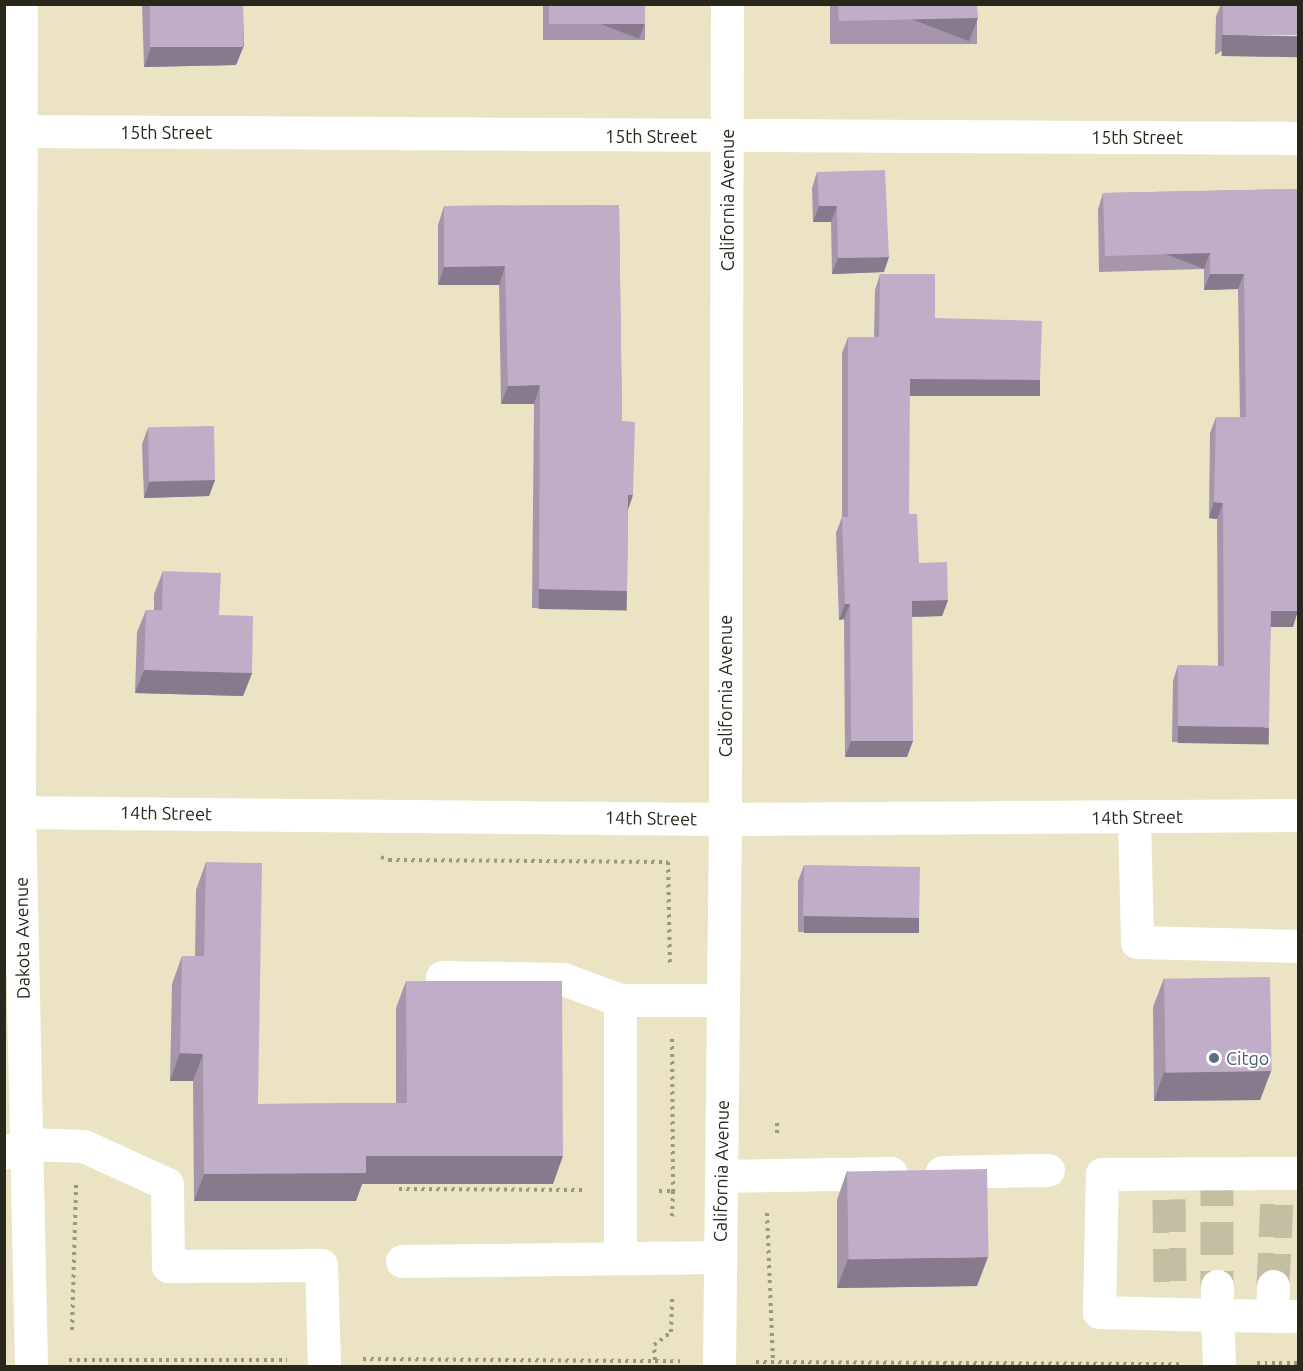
<!DOCTYPE html>
<style>
body{margin:0}
#map{position:relative;width:1303px;height:1371px;overflow:hidden;background:#eae4c5;font-family:Ubuntu,sans-serif}
div>[style]{position:absolute}
[style*='--x']{left:calc(var(--x)*1px);top:calc(var(--y)*1px);width:calc(var(--w)*1px);rotate:calc(var(--a)*1deg)}
.minor-tunnel>*{height:33px;margin-top:-16.5px;transform-origin:0;background:repeating-linear-gradient(90deg,#c4bea3 0 33px,transparent 0 49px)}
.path>*{height:4px;margin-top:-2px;transform-origin:0;background:repeating-linear-gradient(90deg,#9c9780 0 3px,transparent 0 7.5px)}
.minor>*{height:33px;margin:-16.5px;padding:0 16.5px;transform-origin:16.5px;border-radius:16.5px;background:#fff}
.wall>*{inset:0;background:#a596ac;transform-origin:0 0}
.shaded-wall>*{inset:0;background:#867a8c;transform-origin:0 0}
.building>*{inset:0;background:#c0aec8;transform-origin:0 0}
.dots>*{width:16px;height:16px;translate:-50% -50%;box-sizing:border-box;border:3px solid #fff;border-radius:50%}
span{translate:-50% -50%;white-space:nowrap;text-align:center;line-height:1.15;-webkit-text-stroke:4.5px #fff;paint-order:stroke}
.street-label{font-size:18px;color:#2a271c}
.service-label{font-size:18px;color:#4e5e75}
.left{translate:0 -50%;text-align:left}
.frame{position:absolute;inset:0;border:6px solid #2a271c;pointer-events:none}
</style>
<div id="map">
<div class="minor-tunnel">
<div style="--x:1217;--y:1173;--w:113;--a:90"></div>
<div style="--x:1169;--y:1199;--w:87;--a:89.3"></div>
<div style="--x:1273;--y:1286;--w:87;--a:-87.4"></div>
</div>
<div class="path">
<div style="--x:381;--y:857;--w:9;--a:21"></div>
<div style="--x:389;--y:860;--w:279;--a:0.4"></div>
<div style="--x:668;--y:862;--w:101;--a:88.9"></div>
<div style="--x:672;--y:1039;--w:152;--a:89.6"></div>
<div style="--x:777;--y:1123;--w:14;--a:90"></div>
<div style="--x:399;--y:1189;--w:183;--a:0.3"></div>
<div style="--x:659;--y:1191;--w:14;--a:0"></div>
<div style="--x:673;--y:1191;--w:27;--a:92"></div>
<div style="--x:767;--y:1213;--w:149;--a:87.7"></div>
<div style="--x:72;--y:1330;--w:146;--a:-88.4"></div>
<div style="--x:363;--y:1359;--w:317;--a:0.4"></div>
<div style="--x:69;--y:1360;--w:218;--a:0"></div>
<div style="--x:655;--y:1360;--w:15;--a:-94"></div>
<div style="--x:654;--y:1345;--w:21;--a:-37"></div>
<div style="--x:671;--y:1332;--w:37;--a:-88"></div>
<div style="--x:756;--y:1362;--w:425;--a:0.3"></div>
<div style="--x:1257;--y:1363;--w:41;--a:0"></div>
</div>
<div class="minor">
<div style="--x:21;--y:4;--w:807;--a:90.14"></div>
<div style="--x:19;--y:811;--w:555;--a:88.76"></div>
<div style="--x:4;--y:131;--w:1294;--a:0.31"></div>
<div style="--x:4;--y:812;--w:721;--a:0.56"></div>
<div style="--x:725;--y:819;--w:573;--a:-0.4"></div>
<div style="--x:1134;--y:818;--w:124;--a:88.6"></div>
<div style="--x:1137;--y:942;--w:161;--a:1.4"></div>
<div style="--x:442;--y:977;--w:121;--a:0.9"></div>
<div style="--x:563;--y:979;--w:61;--a:20.2"></div>
<div style="--x:620;--y:1000;--w:103;--a:0"></div>
<div style="--x:6;--y:1152;--w:22;--a:-21"></div>
<div style="--x:27;--y:1144;--w:57;--a:2"></div>
<div style="--x:84;--y:1146;--w:91;--a:24.6"></div>
<div style="--x:167;--y:1184;--w:82;--a:89.3"></div>
<div style="--x:168;--y:1266;--w:153;--a:-0.4"></div>
<div style="--x:321;--y:1265;--w:101;--a:88.3"></div>
<div style="--x:942;--y:1172;--w:106;--a:-1.1"></div>
<div style="--x:721;--y:1176;--w:170;--a:-1"></div>
<div style="--x:620;--y:1257;--w:257;--a:-90"></div>
<div style="--x:402;--y:1261;--w:318;--a:-0.7"></div>
<div style="--x:1217;--y:1286;--w:29;--a:90"></div>
<div style="--x:1217;--y:1315;--w:81;--a:0.7"></div>
<div style="--x:1272;--y:1316;--w:30;--a:-88"></div>
<div style="--x:719;--y:1366;--w:547;--a:-89.37"></div>
<div style="--x:725;--y:819;--w:815;--a:-89.86"></div>
<div style="--x:1219;--y:1366;--w:51;--a:-92.2"></div>
<div style="--x:1217;--y:1315;--w:118;--a:-178.5"></div>
<div style="--x:1099;--y:1312;--w:138;--a:-88.8"></div>
<div style="--x:1102;--y:1174;--w:196;--a:-0.3"></div>
</div>
<div class="wall">
<div style="clip-path:polygon(142px 4px,243px 4px,244px 45px,236px 65px,144px 67px)"></div>
<div style="left:543px;top:4px;width:102px;height:36px"></div>
<div style="left:830px;top:4px;width:147px;height:40px"></div>
<div style="clip-path:polygon(1221px 4px,1299px 4px,1215px 55px,1216px 16px)"></div>
<div style="clip-path:polygon(817px 172px,884px 272px,832px 274px,831px 222px,813px 222px,812px 188px)"></div>
<div style="clip-path:polygon(1299px 189px,1299px 520px,1293px 627px,1271px 627px,1263px 743px,1172px 742px,1173px 681px,1178px 665px,1218px 666px,1217px 519px,1209px 518px,1210px 433px,1216px 417px,1240px 417px,1238px 289px,1204px 290px,1204px 269px,1099px 272px,1098px 209px,1103px 193px)"></div>
<div style="clip-path:polygon(619px 205px,622px 421px,628px 509px,627px 591px,620px 610px,532px 608px,534px 404px,501px 404px,499px 285px,438px 285px,438px 225px,444px 206px)"></div>
<div style="clip-path:polygon(880px 274px,935px 318px,1040px 380px,1034px 396px,909px 395px,909px 514px,919px 563px,948px 600px,942px 616px,912px 617px,907px 757px,845px 757px,844px 619px,839px 620px,836px 533px,842px 517px,842px 353px,848px 337px,874px 337px,875px 290px)"></div>
<div style="clip-path:polygon(148px 428px,215px 480px,209px 496px,144px 498px,142px 444px)"></div>
<div style="clip-path:polygon(163px 571px,219px 615px,252px 673px,243px 696px,135px 693px,137px 632px,146px 610px,154px 610px,154px 594px)"></div>
<div style="clip-path:polygon(206px 862px,258px 1104px,396px 1103px,396px 1008px,406px 981px,553px 1184px,362px 1184px,356px 1201px,194px 1201px,193px 1081px,170px 1081px,172px 984px,182px 956px,195px 956px,196px 890px)"></div>
<div style="clip-path:polygon(804px 865px,913px 933px,798px 932px,798px 881px)"></div>
<div style="clip-path:polygon(1164px 978px,1271px 1071px,1260px 1100px,1154px 1101px,1153px 1007px)"></div>
<div style="clip-path:polygon(847px 1171px,977px 1286px,837px 1288px,837px 1200px)"></div>
</div>
<div class="shaded-wall">
<div style="clip-path:polygon(305px 4px,353px 4px,353px 5px)"></div>
<div style="left:978px;top:18px;width:25px;height:139px;rotate:111deg"></div>
<div style="left:645px;top:23px;width:17px;height:97px;rotate:111deg"></div>
<div style="left:1222px;top:35px;width:77px;height:21px;rotate:1deg"></div>
<div style="clip-path:polygon(244px 45px,236px 65px,144px 67px,151px 47px)"></div>
<div style="clip-path:polygon(819px 206px,837px 206px,831px 222px,813px 222px)"></div>
<div style="left:1210px;top:253px;width:17px;height:105px;rotate:111deg"></div>
<div style="clip-path:polygon(889px 257px,884px 272px,832px 274px,838px 258px)"></div>
<div style="clip-path:polygon(505px 266px,499px 285px,438px 285px,444px 267px)"></div>
<div style="clip-path:polygon(1210px 274px,1244px 274px,1238px 289px,1204px 290px)"></div>
<div style="left:910px;top:379px;width:130px;height:17px"></div>
<div style="clip-path:polygon(540px 385px,534px 404px,501px 404px,508px 386px)"></div>
<div style="clip-path:polygon(215px 480px,209px 496px,144px 498px,149px 482px)"></div>
<div style="clip-path:polygon(628px 495px,633px 495px,627px 513px)"></div>
<div style="clip-path:polygon(1214px 502px,1223px 503px,1217px 519px,1209px 518px)"></div>
<div style="left:539px;top:589px;width:88px;height:20px;rotate:1deg"></div>
<div style="clip-path:polygon(948px 600px,942px 616px,906px 617px,912px 601px)"></div>
<div style="clip-path:polygon(845px 604px,850px 604px,844px 619px,839px 620px)"></div>
<div style="clip-path:polygon(1271px 611px,1298px 611px,1293px 627px,1265px 627px)"></div>
<div style="clip-path:polygon(144px 670px,252px 673px,243px 696px,135px 693px)"></div>
<div style="left:1178px;top:726px;width:91px;height:17px;rotate:1deg"></div>
<div style="clip-path:polygon(851px 741px,913px 741px,907px 757px,845px 757px)"></div>
<div style="left:804px;top:916px;width:115px;height:17px"></div>
<div style="clip-path:polygon(180px 1053px,203px 1054px,193px 1081px,170px 1081px)"></div>
<div style="clip-path:polygon(1271px 1071px,1260px 1100px,1154px 1101px,1164px 1072px)"></div>
<div style="clip-path:polygon(366px 1156px,563px 1156px,553px 1184px,362px 1184px,356px 1201px,194px 1201px,204px 1174px)"></div>
<div style="clip-path:polygon(988px 1257px,977px 1286px,837px 1288px,848px 1259px)"></div>
</div>
<div class="building">
<div style="left:150px;top:4px;width:93px;height:43px"></div>
<div style="left:549px;top:4px;width:96px;height:20px"></div>
<div style="clip-path:polygon(838px 4px,977px 4px,978px 18px,839px 21px)"></div>
<div style="left:1223px;top:4px;width:76px;height:31px"></div>
<div style="clip-path:polygon(885px 170px,889px 257px,838px 258px,837px 206px,819px 206px,817px 172px)"></div>
<div style="clip-path:polygon(1299px 189px,1299px 504px,1298px 504px,1298px 611px,1271px 611px,1269px 727px,1178px 726px,1178px 665px,1224px 666px,1223px 503px,1214px 502px,1216px 417px,1246px 417px,1244px 274px,1210px 274px,1210px 253px,1105px 256px,1103px 193px)"></div>
<div style="clip-path:polygon(619px 205px,622px 421px,635px 422px,633px 495px,628px 495px,627px 591px,539px 589px,540px 385px,508px 386px,505px 266px,444px 267px,444px 206px)"></div>
<div style="clip-path:polygon(880px 274px,935px 274px,935px 318px,1042px 321px,1040px 380px,910px 379px,909px 514px,917px 514px,919px 563px,947px 562px,948px 600px,912px 601px,913px 741px,851px 741px,850px 604px,845px 604px,842px 517px,848px 517px,848px 337px,879px 337px)"></div>
<div style="left:214px;top:426px;width:54px;height:66px;rotate:89deg"></div>
<div style="clip-path:polygon(163px 571px,221px 573px,219px 615px,253px 616px,252px 673px,144px 670px,146px 610px,162px 610px)"></div>
<div style="clip-path:polygon(206px 862px,262px 863px,258px 1104px,407px 1103px,406px 981px,562px 981px,563px 1156px,366px 1156px,366px 1173px,204px 1174px,203px 1054px,180px 1053px,182px 956px,204px 956px)"></div>
<div style="left:804px;top:865px;width:116px;height:51px;rotate:1deg"></div>
<div style="left:1270px;top:977px;width:94px;height:106px;rotate:89deg"></div>
<div style="left:987px;top:1169px;width:88px;height:140px;rotate:89deg"></div>
</div>
<div class="dots">
<div style="left:1214px;top:1058px;background:#5c6f8a"></div>
</div>
<div class="street-label">
<span style="left:166px;top:132px">15th Street</span>
<span style="left:651px;top:136px">15th Street</span>
<span style="left:1137px;top:137px">15th Street</span>
<span style="left:727px;top:200px;rotate:-90deg">California Avenue</span>
<span style="left:725px;top:686px;rotate:-90deg">California Avenue</span>
<span style="left:166px;top:813px;rotate:1deg">14th Street</span>
<span style="left:1137px;top:817px;rotate:-1deg">14th Street</span>
<span style="left:651px;top:818px;rotate:1deg">14th Street</span>
<span style="left:22px;top:938px;rotate:-91deg">Dakota Avenue</span>
<span style="left:721px;top:1171px;rotate:-89deg">California Avenue</span>
</div>
<div class="service-label">
<span class="left" style="left:1226px;top:1058px">Citgo</span>
</div>
<div class="frame"></div>
</div>
